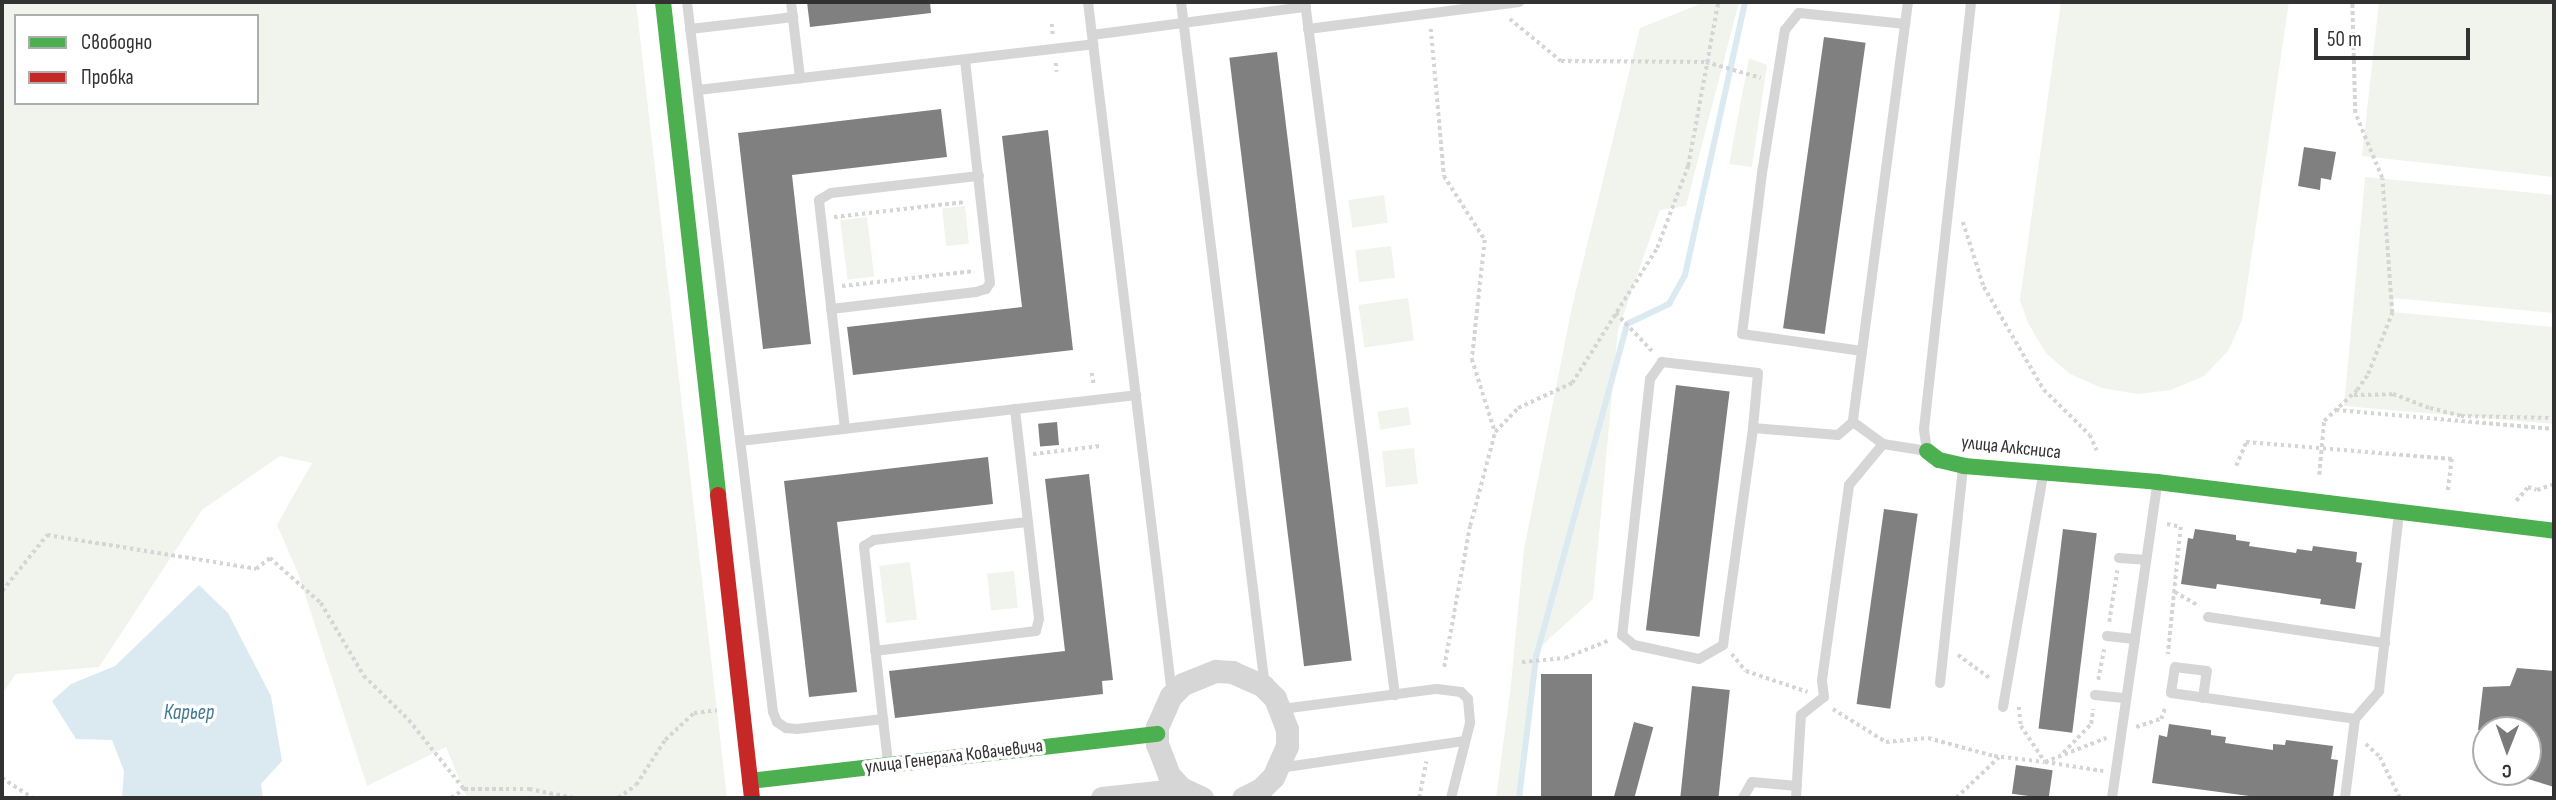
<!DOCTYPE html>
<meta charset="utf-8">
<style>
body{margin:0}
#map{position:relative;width:2556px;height:800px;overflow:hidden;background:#fff;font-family:"Sofia Sans Condensed",sans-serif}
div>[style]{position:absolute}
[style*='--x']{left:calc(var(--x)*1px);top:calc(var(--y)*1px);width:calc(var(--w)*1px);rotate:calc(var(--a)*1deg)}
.green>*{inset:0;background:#f1f4ed;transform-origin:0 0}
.water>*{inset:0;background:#dbeaf1}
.stream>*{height:6px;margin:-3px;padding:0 3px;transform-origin:3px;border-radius:3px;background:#dbeaf1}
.building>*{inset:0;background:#808080;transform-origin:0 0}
.path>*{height:3.5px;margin-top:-1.75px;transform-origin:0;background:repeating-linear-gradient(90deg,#d5d5d5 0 3.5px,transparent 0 7px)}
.lane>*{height:10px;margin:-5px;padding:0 5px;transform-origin:5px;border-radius:5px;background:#d6d6d6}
.street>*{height:23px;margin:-11.5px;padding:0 11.5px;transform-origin:11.5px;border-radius:11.5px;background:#d6d6d6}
.fast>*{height:16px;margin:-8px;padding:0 8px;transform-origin:8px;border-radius:8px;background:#4caf50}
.jam>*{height:16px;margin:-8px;padding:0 8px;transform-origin:8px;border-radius:8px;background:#c62828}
span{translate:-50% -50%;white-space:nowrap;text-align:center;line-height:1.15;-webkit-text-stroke:7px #fff;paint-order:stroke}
.street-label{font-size:19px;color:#323232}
.water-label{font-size:21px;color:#417894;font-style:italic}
.frame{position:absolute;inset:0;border:4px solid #323232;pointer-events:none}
.legend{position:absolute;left:14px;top:14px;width:245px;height:91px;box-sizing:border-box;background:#fff;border:2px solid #adadad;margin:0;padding:9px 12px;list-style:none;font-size:21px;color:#323232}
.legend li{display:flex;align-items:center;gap:14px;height:35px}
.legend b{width:35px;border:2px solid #adadad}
.north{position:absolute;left:2472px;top:716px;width:70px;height:70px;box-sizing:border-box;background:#fff;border:2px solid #adadad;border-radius:50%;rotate:181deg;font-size:19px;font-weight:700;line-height:28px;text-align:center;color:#323232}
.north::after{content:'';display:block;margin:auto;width:24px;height:32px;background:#7a7a7a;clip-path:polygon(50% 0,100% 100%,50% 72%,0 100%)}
.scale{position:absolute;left:2314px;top:28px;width:156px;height:32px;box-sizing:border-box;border:4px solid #323232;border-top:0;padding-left:9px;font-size:21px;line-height:24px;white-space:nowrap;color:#323232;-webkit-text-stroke:5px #fff;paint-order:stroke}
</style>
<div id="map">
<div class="green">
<div style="clip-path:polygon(evenodd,2px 2px,636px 2px,727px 798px,467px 798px,446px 747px,367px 786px,298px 573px,277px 525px,312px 463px,280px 456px,202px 510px,99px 667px,16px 674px,2px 694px,2px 2px,16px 16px,257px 16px,257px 103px,16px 103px,16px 16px)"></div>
<div style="clip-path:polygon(1705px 2px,1739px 2px,1686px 206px,1660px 210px,1618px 330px,1593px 599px,1538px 649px,1517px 798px,1496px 798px,1510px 693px,1524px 549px,1572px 307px,1640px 28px)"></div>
<div style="clip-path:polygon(2061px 2px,2289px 2px,2242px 320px,2228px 351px,2204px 376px,2171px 390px,2138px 394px,2102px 388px,2070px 374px,2046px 353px,2028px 323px,2020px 300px)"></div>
<div style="clip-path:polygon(2379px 2px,2554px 2px,2554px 177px,2362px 156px)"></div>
<div style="clip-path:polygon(1749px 58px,1767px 65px,1752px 167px,1729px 164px)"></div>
<div style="clip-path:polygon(2365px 177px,2554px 195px,2554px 313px,2394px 298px,2392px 312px,2554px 327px,2554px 424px,2344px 406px)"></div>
<div style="left:1384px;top:195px;width:28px;height:36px;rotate:82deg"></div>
<div style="left:965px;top:206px;width:38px;height:23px;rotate:84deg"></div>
<div style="left:867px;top:217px;width:60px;height:27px;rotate:83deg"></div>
<div style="left:1391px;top:246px;width:32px;height:36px;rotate:83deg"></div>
<div style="left:1408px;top:298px;width:43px;height:50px;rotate:82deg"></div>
<div style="left:1408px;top:407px;width:18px;height:31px;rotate:81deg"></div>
<div style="left:1414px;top:448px;width:36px;height:32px;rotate:84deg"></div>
<div style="left:910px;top:562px;width:58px;height:31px;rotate:83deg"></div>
<div style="left:1014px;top:571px;width:37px;height:27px;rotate:84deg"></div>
</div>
<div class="water">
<div style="clip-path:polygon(199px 585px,228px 613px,271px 696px,282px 761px,261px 784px,263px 798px,122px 798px,124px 771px,112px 740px,76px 739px,52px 701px,71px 684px,115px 666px)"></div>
</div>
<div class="stream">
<div style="--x:1519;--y:798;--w:142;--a:-83.1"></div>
<div style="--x:1536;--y:657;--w:345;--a:-74.7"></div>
<div style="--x:1627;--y:324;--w:47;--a:-25.5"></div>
<div style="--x:1669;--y:304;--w:33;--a:-61"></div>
<div style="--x:1685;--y:275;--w:280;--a:-77.6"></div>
</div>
<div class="building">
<div style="clip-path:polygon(807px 2px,930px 2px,931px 13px,810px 27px)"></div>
<div style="left:1824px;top:37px;width:42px;height:294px;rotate:8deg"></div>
<div style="left:1277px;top:52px;width:613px;height:48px;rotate:83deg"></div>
<div style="clip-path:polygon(941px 109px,947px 157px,792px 175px,811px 344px,763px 349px,738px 133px)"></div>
<div style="clip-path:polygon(1048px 130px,1073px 350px,853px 375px,847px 327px,1022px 307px,1002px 136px)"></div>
<div style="clip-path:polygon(2304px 147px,2336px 152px,2331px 180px,2321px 178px,2320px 190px,2298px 186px)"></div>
<div style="left:1676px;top:385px;width:54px;height:247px;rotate:7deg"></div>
<div style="left:1057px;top:422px;width:23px;height:19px;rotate:85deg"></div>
<div style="clip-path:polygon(988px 457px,993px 504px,837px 522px,857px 692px,809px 697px,784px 481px)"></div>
<div style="clip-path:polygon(1089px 474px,1113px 680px,1102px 681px,1103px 694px,895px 718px,889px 671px,1065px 651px,1045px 479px)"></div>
<div style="left:1884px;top:509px;width:34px;height:197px;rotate:8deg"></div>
<div style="left:2063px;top:529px;width:34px;height:201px;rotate:7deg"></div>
<div style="clip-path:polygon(2195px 529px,2236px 535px,2236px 540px,2250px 542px,2249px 546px,2296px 553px,2297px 549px,2312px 551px,2313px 546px,2357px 552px,2356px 562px,2362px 563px,2355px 609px,2320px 604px,2321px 599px,2280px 593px,2217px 584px,2216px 589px,2181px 584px,2188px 538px,2193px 539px)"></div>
<div style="clip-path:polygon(2517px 668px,2554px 671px,2554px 787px,2528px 779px,2528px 730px,2478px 730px,2483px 687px,2510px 686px)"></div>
<div style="left:1592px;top:674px;width:124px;height:51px;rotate:90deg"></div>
<div style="left:1692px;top:686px;width:38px;height:113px;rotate:6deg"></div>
<div style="left:1634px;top:722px;width:20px;height:78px;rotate:15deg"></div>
<div style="clip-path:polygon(2169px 724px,2211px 730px,2211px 735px,2226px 737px,2225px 743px,2273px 750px,2273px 744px,2285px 745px,2286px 740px,2333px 746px,2331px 759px,2338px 760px,2333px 798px,2264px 798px,2152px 783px,2159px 735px,2167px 737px)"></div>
<div style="left:2016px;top:765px;width:37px;height:29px;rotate:8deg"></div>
</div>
<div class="path">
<div style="--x:1510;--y:19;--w:66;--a:39.5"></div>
<div style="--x:1561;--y:61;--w:145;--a:0.4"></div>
<div style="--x:1706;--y:62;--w:57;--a:16.2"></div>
<div style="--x:1052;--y:24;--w:12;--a:85"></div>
<div style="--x:1431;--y:29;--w:148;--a:84.9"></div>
<div style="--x:1444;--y:176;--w:76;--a:57.4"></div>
<div style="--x:1485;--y:240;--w:120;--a:96.2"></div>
<div style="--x:1472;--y:359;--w:77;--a:72.5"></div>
<div style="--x:1056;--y:63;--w:9;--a:84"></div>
<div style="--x:834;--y:217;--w:132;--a:-6.5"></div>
<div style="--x:1963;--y:222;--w:68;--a:72.1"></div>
<div style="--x:1984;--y:287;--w:119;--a:59.8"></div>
<div style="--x:2044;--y:390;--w:64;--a:44.4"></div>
<div style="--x:2090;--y:435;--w:17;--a:66"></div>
<div style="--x:842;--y:286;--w:133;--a:-6.5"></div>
<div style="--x:1616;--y:313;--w:54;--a:46.5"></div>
<div style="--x:1092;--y:373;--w:12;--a:81"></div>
<div style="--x:2354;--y:395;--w:39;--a:-1"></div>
<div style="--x:2393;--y:394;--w:40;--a:21"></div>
<div style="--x:2430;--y:408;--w:32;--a:14"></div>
<div style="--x:2461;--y:416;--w:93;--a:1.2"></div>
<div style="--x:2336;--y:410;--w:219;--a:5"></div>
<div style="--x:1033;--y:454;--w:68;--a:-6.7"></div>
<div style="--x:2236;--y:466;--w:26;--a:-67"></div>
<div style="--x:2246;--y:442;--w:207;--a:4.7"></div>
<div style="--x:2452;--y:459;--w:32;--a:97"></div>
<div style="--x:2319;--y:475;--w:54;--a:-84.7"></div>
<div style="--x:2324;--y:421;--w:45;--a:-43.2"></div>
<div style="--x:2357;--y:390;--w:19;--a:-55"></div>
<div style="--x:2368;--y:374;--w:66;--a:-68.5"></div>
<div style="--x:2392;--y:313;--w:135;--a:-94.2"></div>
<div style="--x:2382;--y:178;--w:70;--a:-112.6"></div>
<div style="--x:2355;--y:113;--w:111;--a:-91.5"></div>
<div style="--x:2516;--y:501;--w:18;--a:-49"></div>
<div style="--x:2528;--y:487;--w:9;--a:18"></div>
<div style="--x:2537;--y:490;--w:18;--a:-19"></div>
<div style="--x:2167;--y:524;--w:14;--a:12"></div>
<div style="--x:2181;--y:527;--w:128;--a:95.8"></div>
<div style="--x:2;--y:591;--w:72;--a:-51.2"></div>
<div style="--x:47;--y:535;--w:212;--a:9.2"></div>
<div style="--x:256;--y:569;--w:18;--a:-38"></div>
<div style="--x:270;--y:558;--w:68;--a:41.4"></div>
<div style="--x:321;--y:603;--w:85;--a:59.5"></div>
<div style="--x:364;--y:676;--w:63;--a:44.4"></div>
<div style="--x:409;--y:720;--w:88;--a:51.4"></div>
<div style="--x:2175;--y:592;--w:28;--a:30"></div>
<div style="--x:2109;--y:622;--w:52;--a:-81.1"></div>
<div style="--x:1732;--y:654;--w:22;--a:51"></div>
<div style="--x:1746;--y:671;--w:65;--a:18.7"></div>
<div style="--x:1958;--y:655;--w:41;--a:36"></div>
<div style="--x:1522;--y:662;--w:43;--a:-5.3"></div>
<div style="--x:1565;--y:658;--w:48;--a:-21.8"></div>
<div style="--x:1444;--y:667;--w:143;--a:-79.6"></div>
<div style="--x:1470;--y:526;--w:97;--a:-75.1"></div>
<div style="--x:1495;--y:432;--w:33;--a:-46"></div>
<div style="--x:1518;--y:408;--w:60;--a:-24.8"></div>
<div style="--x:1572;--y:383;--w:160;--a:-57.8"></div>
<div style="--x:1657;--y:248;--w:88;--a:-69.3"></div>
<div style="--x:1688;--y:166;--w:167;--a:-79.6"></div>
<div style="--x:2098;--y:680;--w:31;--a:-79"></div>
<div style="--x:2019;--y:707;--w:19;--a:84"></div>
<div style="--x:2021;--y:726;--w:43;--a:56.3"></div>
<div style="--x:2045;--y:762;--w:59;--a:8.8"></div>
<div style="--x:1833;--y:709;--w:62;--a:31.9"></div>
<div style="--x:1886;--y:742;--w:42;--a:-5.4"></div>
<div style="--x:1928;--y:738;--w:68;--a:15.3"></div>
<div style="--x:1994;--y:756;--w:51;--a:6.7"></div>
<div style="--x:2045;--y:762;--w:66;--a:-21.5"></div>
<div style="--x:2136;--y:727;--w:26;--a:-18"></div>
<div style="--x:2161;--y:719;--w:12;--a:-70"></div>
<div style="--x:2366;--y:744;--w:19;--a:43"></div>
<div style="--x:2380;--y:757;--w:46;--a:64"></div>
<div style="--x:2063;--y:753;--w:40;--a:-46"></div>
<div style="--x:2091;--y:724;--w:15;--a:-82"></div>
<div style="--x:2;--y:778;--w:37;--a:33"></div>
<div style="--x:451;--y:798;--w:16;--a:-35"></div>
<div style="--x:464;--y:789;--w:65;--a:0"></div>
<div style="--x:529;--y:789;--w:46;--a:11.3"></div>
<div style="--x:618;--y:798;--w:22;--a:-36"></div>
<div style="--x:636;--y:785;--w:54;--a:-57.2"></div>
<div style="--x:665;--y:740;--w:40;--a:-43"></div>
<div style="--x:694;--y:713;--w:23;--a:-7"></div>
<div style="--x:1419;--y:798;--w:37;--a:-79"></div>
<div style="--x:1956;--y:798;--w:59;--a:-43.6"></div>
</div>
<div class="lane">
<div style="--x:687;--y:2;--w:715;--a:83.09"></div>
<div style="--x:773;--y:712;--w:11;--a:68"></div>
<div style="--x:777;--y:722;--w:11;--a:34"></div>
<div style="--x:786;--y:728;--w:11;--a:5"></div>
<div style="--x:797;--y:729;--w:87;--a:-6.6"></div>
<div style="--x:883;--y:719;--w:43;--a:83.4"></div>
<div style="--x:791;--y:2;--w:77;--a:83.2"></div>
<div style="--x:1088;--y:2;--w:697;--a:83.08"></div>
<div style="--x:1181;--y:2;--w:690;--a:83.01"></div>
<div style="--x:1305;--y:2;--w:699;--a:82.6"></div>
<div style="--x:1908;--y:2;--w:424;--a:97.5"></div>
<div style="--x:1853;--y:422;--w:37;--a:36"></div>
<div style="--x:1883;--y:444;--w:45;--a:9"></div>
<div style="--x:1927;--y:451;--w:22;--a:-98"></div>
<div style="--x:1924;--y:429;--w:430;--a:-83.7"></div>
<div style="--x:690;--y:29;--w:104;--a:-6.6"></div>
<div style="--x:1308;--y:29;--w:213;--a:-7.3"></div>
<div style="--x:1092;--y:35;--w:216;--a:-7.5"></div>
<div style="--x:698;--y:90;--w:398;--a:-6.6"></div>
<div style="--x:831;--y:309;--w:146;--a:-6.7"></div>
<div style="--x:976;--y:292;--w:10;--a:-17"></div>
<div style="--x:986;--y:289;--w:7;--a:-56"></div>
<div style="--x:990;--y:283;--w:225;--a:-96.4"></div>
<div style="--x:1862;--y:351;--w:121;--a:-171.9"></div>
<div style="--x:1742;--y:334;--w:162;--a:-82.9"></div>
<div style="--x:1762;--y:173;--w:145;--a:-80.9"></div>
<div style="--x:1785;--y:30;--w:22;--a:-51"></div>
<div style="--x:1799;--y:13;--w:107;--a:5.9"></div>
<div style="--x:1753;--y:428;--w:55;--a:-84.8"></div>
<div style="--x:1758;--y:373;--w:97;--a:-173.5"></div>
<div style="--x:1662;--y:362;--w:21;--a:125"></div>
<div style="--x:1650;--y:379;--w:258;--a:96.2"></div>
<div style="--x:1622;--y:635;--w:16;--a:40"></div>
<div style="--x:1634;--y:645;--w:66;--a:12.2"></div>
<div style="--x:1699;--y:659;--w:28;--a:-30"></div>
<div style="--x:1723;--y:645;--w:219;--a:-82.1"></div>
<div style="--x:1753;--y:428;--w:85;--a:4.7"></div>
<div style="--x:1838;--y:435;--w:20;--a:-41"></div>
<div style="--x:845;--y:429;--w:230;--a:-96.5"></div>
<div style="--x:819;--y:200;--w:14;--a:-30"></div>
<div style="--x:831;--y:193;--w:149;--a:-6.6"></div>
<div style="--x:740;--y:441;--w:399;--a:-6.6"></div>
<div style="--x:2119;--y:558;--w:27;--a:4"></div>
<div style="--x:2208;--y:617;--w:179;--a:8.4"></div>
<div style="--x:2107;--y:636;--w:28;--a:6"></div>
<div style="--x:875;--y:651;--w:162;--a:-7.1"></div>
<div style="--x:1036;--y:631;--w:12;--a:-76"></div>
<div style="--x:1039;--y:619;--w:98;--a:-96.5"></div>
<div style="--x:1940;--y:683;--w:216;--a:-83.9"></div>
<div style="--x:2095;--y:695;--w:31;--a:6"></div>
<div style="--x:2203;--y:698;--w:27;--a:-82"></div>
<div style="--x:2207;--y:671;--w:32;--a:-173"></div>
<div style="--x:2175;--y:667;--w:26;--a:99"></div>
<div style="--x:2171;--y:693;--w:186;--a:8"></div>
<div style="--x:2003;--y:707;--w:235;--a:-80.2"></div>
<div style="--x:1282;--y:709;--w:156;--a:-7.4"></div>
<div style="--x:1437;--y:689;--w:24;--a:7"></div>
<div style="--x:1461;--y:692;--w:10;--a:45"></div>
<div style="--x:1468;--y:699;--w:24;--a:85"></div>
<div style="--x:1470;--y:723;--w:77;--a:104.2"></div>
<div style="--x:883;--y:719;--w:174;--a:-96.3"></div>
<div style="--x:864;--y:546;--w:12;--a:-31"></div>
<div style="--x:874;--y:540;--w:155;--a:-6.7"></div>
<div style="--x:1028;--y:522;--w:114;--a:-96.6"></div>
<div style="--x:1279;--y:768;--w:188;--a:-8.3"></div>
<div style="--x:1743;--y:798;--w:18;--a:-61"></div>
<div style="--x:1752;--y:782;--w:45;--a:5.1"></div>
<div style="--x:1796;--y:798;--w:83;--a:-86.6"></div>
<div style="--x:1801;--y:715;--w:29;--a:-38"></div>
<div style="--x:1824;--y:697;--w:17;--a:-97"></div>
<div style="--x:1822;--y:680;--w:197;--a:-82.1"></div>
<div style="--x:1849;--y:485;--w:53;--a:-50.3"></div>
<div style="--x:2112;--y:798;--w:315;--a:-81.8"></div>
<div style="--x:2345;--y:798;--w:80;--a:-82.8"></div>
<div style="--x:2355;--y:719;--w:37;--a:-49"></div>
<div style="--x:2379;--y:691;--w:178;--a:-83.6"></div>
</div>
<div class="street">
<div style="--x:1102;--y:798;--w:81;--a:-6.3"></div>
<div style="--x:1202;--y:798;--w:23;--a:-155"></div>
<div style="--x:1181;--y:788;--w:18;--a:-133"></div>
<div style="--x:1169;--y:775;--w:33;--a:-111"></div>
<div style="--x:1157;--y:744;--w:17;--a:-90"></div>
<div style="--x:1157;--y:727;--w:34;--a:-66"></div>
<div style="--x:1171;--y:696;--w:17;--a:-45"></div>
<div style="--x:1183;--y:684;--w:35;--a:-22"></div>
<div style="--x:1215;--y:671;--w:17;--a:3"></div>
<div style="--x:1232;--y:672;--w:34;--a:24"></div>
<div style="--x:1263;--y:686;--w:17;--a:45"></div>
<div style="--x:1275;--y:698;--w:33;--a:69"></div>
<div style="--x:1287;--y:729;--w:17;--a:90"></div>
<div style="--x:1287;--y:746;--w:34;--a:114"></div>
<div style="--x:1273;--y:777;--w:17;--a:135"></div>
<div style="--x:1261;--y:789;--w:20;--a:153"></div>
</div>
<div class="fast">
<div style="--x:663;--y:2;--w:496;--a:83.6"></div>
<div style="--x:1927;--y:451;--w:15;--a:37"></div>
<div style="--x:1939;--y:460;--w:26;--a:13"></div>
<div style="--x:1964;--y:466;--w:194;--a:4.7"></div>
<div style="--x:2157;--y:482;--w:400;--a:7"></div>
<div style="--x:750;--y:781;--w:410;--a:-6.6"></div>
</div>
<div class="jam">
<div style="--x:718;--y:495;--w:305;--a:83.6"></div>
</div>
<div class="street-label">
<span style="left:2011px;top:448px;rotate:6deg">улица Алксниса</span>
<span style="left:954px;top:757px;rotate:-7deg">улица Генерала Ковачевича</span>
</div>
<div class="water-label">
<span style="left:189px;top:713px">Карьер</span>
</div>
<div class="frame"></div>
<ul class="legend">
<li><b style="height:9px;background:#4caf50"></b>Свободно</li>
<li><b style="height:9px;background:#c62828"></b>Пробка</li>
</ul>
<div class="north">С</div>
<div class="scale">50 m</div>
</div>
